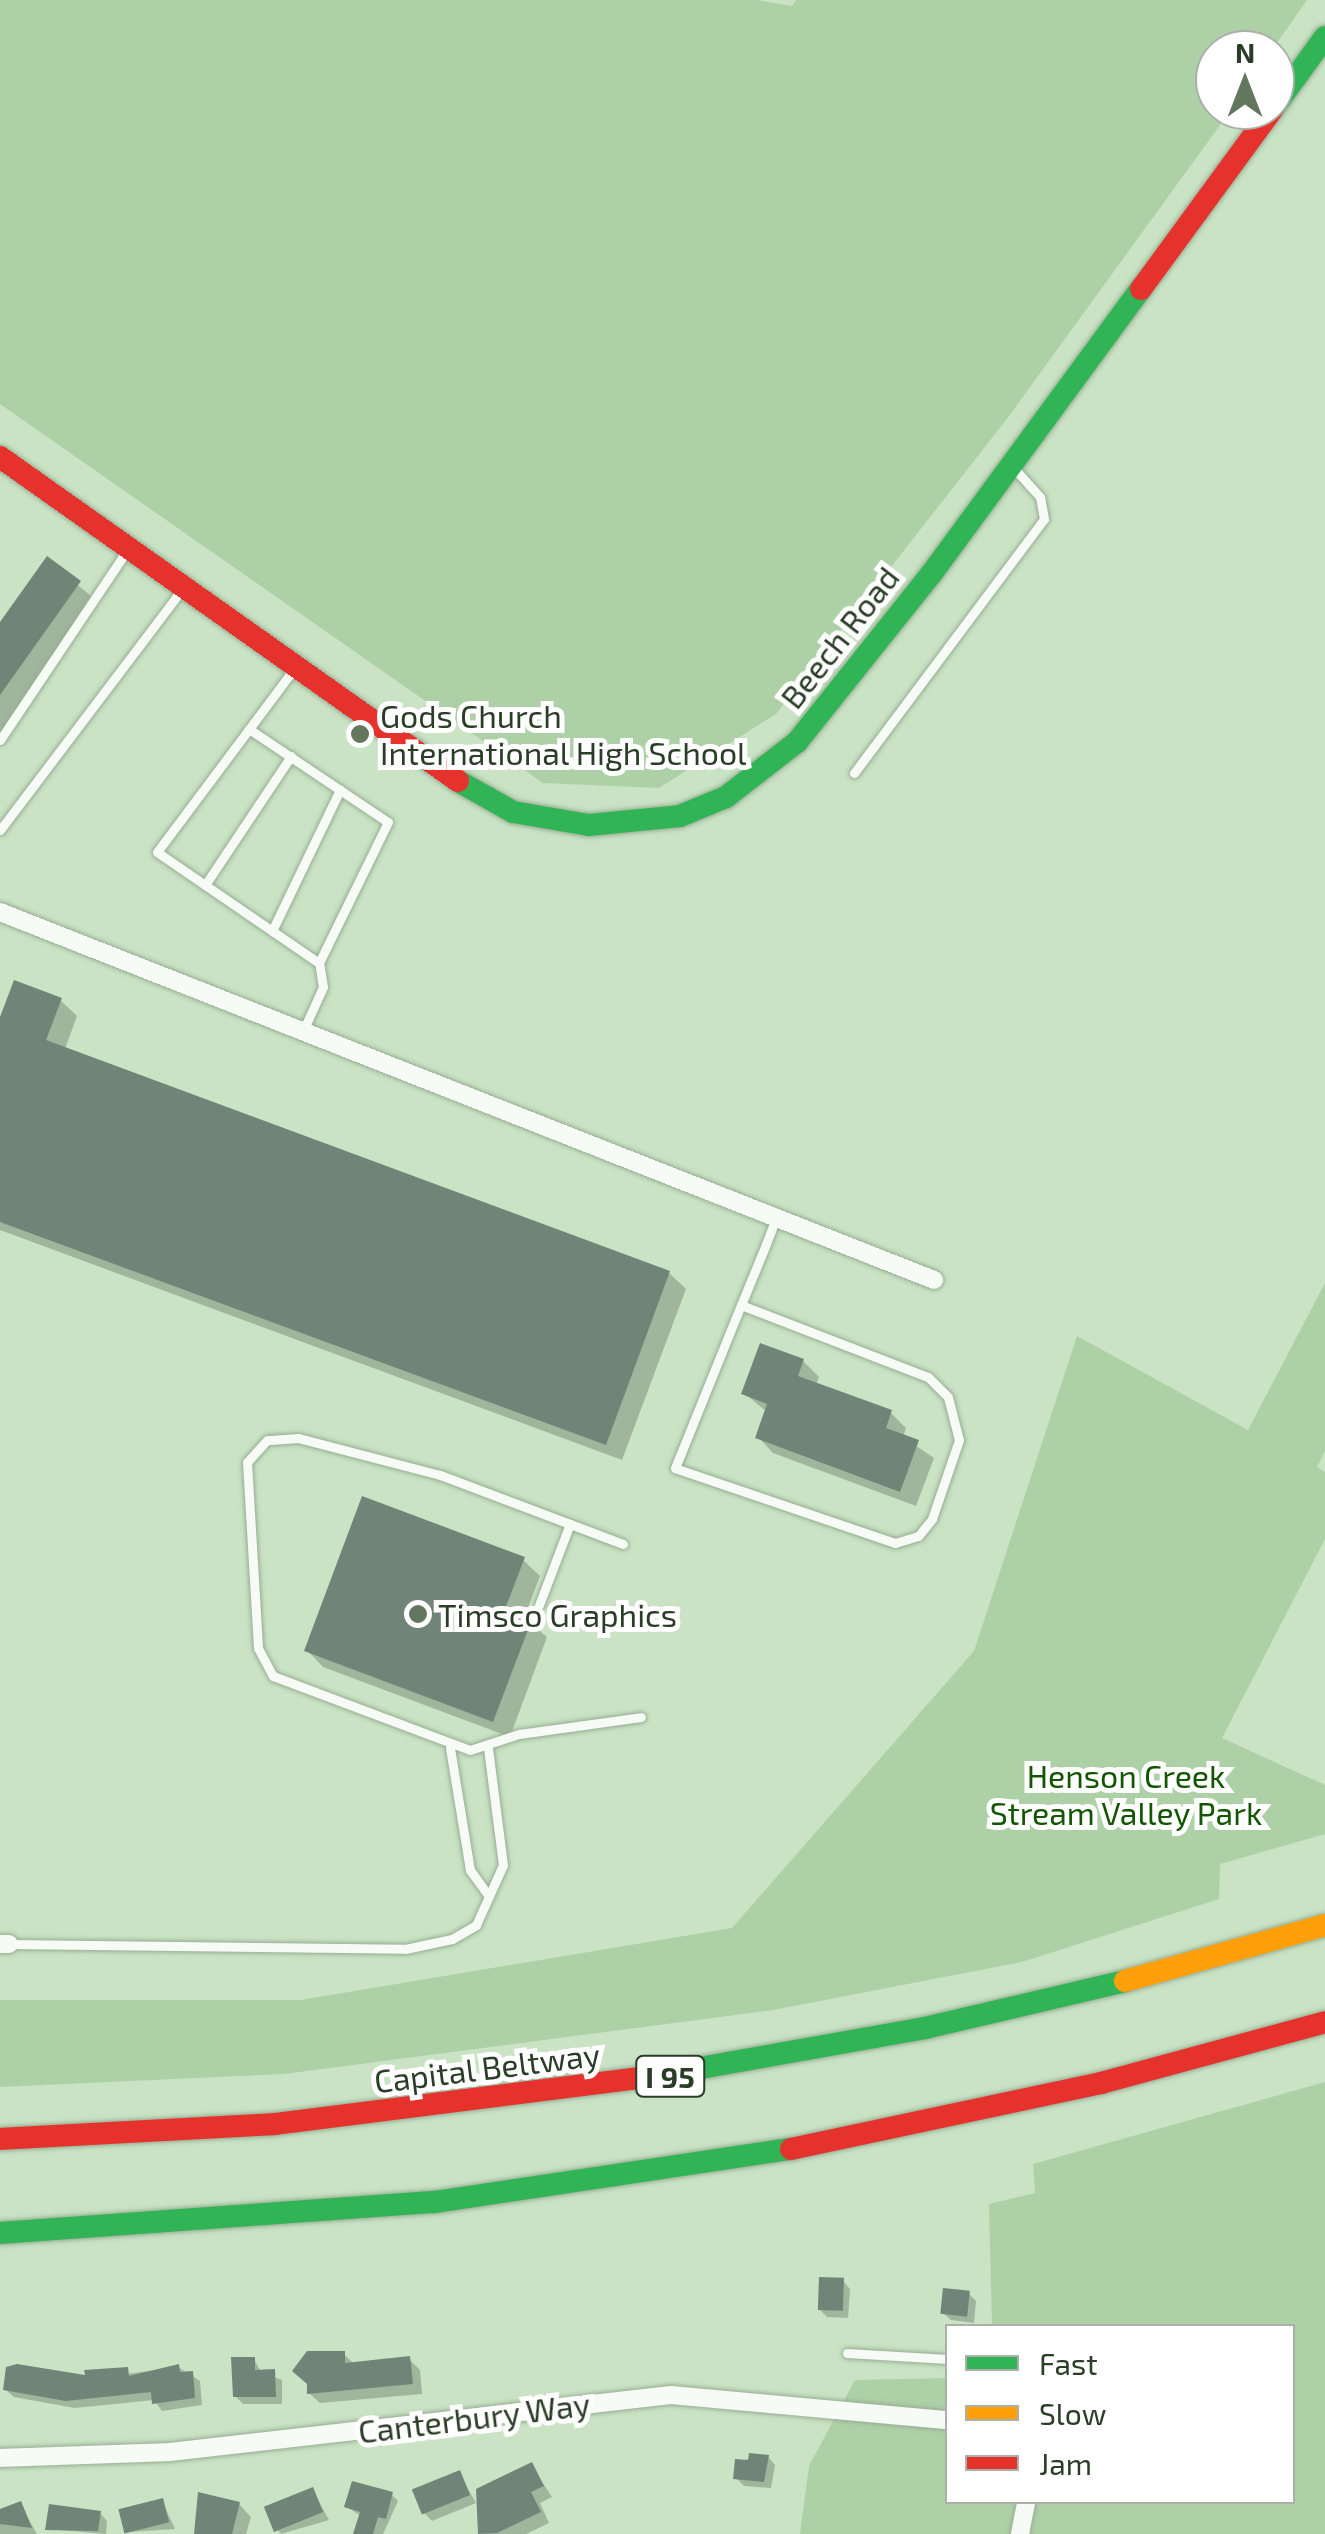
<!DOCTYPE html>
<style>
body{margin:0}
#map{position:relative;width:1325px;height:2534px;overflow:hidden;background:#c9e3c4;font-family:"Exo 2",sans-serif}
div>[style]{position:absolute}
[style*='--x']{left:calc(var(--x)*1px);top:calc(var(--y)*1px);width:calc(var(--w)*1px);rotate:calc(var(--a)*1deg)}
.green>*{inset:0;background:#aed0a7}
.shadow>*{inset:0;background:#0003}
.building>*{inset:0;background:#708578;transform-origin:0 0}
.roads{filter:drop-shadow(0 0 2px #98ad94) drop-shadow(0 0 2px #98ad94)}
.lane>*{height:9px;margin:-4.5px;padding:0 4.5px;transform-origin:4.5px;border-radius:4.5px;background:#f7fbf6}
.street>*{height:18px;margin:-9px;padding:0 9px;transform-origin:9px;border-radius:9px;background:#f7fbf6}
.fast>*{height:22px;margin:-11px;padding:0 11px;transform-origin:11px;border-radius:11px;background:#30b455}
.slow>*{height:22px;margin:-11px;padding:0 11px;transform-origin:11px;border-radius:11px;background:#ff9f0a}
.jam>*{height:22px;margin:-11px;padding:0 11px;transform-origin:11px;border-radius:11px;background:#e5322d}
.dots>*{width:28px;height:28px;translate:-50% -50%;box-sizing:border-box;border:5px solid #fff;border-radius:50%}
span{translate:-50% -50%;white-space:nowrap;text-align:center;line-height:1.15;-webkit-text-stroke:10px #fff;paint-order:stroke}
.shield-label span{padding:2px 8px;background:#fff;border:2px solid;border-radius:8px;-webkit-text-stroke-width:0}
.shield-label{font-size:30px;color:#2a3d26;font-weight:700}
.street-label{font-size:32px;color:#2a3d26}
.poi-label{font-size:32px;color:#2a3d26}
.left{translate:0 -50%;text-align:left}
.park-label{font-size:32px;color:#135501}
.legend{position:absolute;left:945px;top:2324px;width:350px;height:180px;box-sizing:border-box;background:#fff;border:2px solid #aab1a8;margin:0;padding:12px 18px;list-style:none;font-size:30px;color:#2a3d26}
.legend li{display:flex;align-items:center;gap:20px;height:50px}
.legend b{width:50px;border:2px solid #aab1a8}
.north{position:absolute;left:1195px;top:30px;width:100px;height:100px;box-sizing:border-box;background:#fff;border:2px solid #aab1a8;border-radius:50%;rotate:0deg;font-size:28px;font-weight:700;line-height:40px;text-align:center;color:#2a3d26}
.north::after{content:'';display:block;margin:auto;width:35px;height:45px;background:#62775d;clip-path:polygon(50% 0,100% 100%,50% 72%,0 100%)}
</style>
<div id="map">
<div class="green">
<div style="clip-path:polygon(0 0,756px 0,792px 6px,796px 0,1307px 0,1272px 50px,1215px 50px,1215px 110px,1231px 110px,1006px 420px,776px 714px,659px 788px,543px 783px,0 404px)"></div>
<div style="clip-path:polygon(1325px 1283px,1325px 1451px,1317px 1467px,1325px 1472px,1325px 1539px,1222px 1738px,1325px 1785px,1325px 1834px,1220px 1864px,1219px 1899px,1022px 1962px,773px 2010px,284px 2074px,0 2087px,0 2000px,301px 2000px,732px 1928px,974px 1651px,1077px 1336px,1248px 1430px)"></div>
<div style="clip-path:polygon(1325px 2082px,1325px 2534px,800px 2534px,809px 2466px,855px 2380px,947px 2378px,948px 2502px,1292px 2502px,1292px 2326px,992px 2326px,989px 2204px,1035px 2193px,1033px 2164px)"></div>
</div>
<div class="shadow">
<div style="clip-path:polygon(47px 560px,96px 600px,0 734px,0 626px)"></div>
<div style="clip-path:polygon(60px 1000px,77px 1016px,65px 1049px,669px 1273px,686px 1289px,622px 1460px,0 1230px,0 1024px)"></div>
<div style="clip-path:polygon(803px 1361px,819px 1377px,816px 1385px,890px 1412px,906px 1428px,903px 1437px,934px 1458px,916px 1506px,773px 1453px,758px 1437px,767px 1412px,744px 1393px)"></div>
<div style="clip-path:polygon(523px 1560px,540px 1576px,524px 1618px,547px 1637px,510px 1737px,323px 1667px,307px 1650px)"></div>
<div style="clip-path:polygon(843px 2281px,850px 2289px,848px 2318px,827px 2317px,819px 2309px)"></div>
<div style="clip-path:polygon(968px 2293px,976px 2301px,974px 2323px,951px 2320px,943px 2313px)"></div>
<div style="clip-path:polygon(344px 2354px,355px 2365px,409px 2359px,420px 2370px,422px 2394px,320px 2403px,309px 2393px)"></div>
<div style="clip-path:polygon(254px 2359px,261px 2372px,282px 2380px,282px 2404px,243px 2404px,235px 2396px)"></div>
<div style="clip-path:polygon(178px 2367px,200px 2381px,202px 2405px,162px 2411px,154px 2400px,75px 2408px,14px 2397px,6px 2390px)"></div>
<div style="clip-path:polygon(768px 2457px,775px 2465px,771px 2488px,744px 2486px,736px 2478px,737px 2461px)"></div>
<div style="clip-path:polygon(531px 2465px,552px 2497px,540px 2503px,549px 2523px,526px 2534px,481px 2534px)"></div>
<div style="clip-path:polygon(459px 2473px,476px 2503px,432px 2521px,424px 2513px)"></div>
<div style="clip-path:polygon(312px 2489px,329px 2520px,281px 2534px,276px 2528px)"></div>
<div style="clip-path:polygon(392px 2495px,398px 2501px,383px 2534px,355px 2534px,361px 2516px,347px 2507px)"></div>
<div style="clip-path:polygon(162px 2501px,175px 2529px,128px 2532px)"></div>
<div style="clip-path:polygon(20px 2504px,37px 2534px,0 2534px,0 2513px)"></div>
<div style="clip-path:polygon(239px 2504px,251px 2517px,246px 2534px,196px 2534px)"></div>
<div style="clip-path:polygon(100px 2513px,107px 2521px,106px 2534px,48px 2529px)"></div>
</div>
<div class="building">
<div style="clip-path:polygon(47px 556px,81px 581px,0 695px,0 622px)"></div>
<div style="clip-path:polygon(14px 980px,62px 998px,46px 1040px,670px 1271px,606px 1445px,0 1222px,0 1017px)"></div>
<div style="clip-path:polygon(760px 1343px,804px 1359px,798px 1376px,892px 1410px,886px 1428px,919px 1440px,900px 1492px,755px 1438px,767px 1404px,741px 1394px)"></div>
<div style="clip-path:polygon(362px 1496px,525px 1557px,505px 1609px,532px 1619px,493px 1722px,304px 1651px)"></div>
<div style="left:819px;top:2277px;width:25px;height:33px;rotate:2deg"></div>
<div style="left:943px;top:2288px;width:27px;height:26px;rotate:6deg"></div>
<div style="clip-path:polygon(307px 2351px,345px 2351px,345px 2363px,410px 2356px,413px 2384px,307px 2394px,307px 2384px,292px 2371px)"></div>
<div style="clip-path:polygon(231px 2357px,255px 2357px,255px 2370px,275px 2369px,276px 2397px,233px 2397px)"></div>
<div style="clip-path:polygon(17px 2364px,85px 2375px,84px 2370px,128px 2367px,129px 2376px,179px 2364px,180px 2372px,193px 2371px,195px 2398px,152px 2404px,151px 2392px,66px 2401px,3px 2390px,6px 2367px)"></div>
<div style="clip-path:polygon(749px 2453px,769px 2455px,764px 2482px,733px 2479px,735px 2459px,748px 2460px)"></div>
<div style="clip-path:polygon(532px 2462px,544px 2486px,531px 2492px,541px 2512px,497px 2533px,478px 2534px,476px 2489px)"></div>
<div style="left:460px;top:2470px;width:27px;height:52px;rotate:68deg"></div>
<div style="clip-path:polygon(352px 2481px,393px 2492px,386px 2519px,378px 2517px,373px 2534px,353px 2534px,360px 2512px,344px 2507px)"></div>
<div style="left:313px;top:2487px;width:27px;height:53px;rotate:68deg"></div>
<div style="clip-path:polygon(198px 2492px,240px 2502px,232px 2534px,194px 2534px)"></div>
<div style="left:163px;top:2498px;width:25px;height:46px;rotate:76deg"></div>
<div style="clip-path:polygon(21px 2501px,32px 2528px,0 2524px,0 2509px)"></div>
<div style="clip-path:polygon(49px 2504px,101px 2511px,98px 2531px,45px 2530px)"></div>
</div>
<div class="roads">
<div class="lane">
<div style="--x:249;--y:729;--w:167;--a:33.8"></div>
<div style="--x:388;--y:822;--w:157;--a:116.1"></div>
<div style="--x:319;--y:963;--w:196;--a:-145.6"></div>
<div style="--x:157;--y:852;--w:229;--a:-53.2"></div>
<div style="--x:0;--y:740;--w:226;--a:-56.2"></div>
<div style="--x:854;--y:773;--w:317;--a:-53.2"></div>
<div style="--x:1044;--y:519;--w:22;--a:-100"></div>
<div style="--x:1040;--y:497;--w:42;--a:-132.1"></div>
<div style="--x:0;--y:830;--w:302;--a:-52.9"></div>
<div style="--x:205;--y:885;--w:155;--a:-56.3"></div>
<div style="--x:272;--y:931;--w:157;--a:-64.3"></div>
<div style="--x:303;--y:1031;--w:48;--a:-65.6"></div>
<div style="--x:323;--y:987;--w:24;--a:-99"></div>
<div style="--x:741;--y:1305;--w:200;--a:21.1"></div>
<div style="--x:928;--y:1377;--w:28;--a:45"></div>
<div style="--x:948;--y:1397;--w:44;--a:75.7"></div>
<div style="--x:959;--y:1440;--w:83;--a:108.9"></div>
<div style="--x:932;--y:1519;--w:22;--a:129"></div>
<div style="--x:918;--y:1536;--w:24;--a:163"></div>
<div style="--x:895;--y:1543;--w:232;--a:-161.2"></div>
<div style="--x:675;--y:1468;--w:176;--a:-68"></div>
<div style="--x:741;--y:1305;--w:66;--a:-67.7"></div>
<div style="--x:766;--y:1244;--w:28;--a:-69"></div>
<div style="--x:623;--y:1544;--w:196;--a:-159.3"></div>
<div style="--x:440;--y:1475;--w:147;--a:-165.4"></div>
<div style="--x:298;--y:1438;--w:31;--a:176"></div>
<div style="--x:267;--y:1440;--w:30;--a:132"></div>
<div style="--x:247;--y:1462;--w:186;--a:86.6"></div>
<div style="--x:258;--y:1648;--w:32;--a:62"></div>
<div style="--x:273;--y:1676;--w:210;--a:20.6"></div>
<div style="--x:470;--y:1750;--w:52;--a:-18.1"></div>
<div style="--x:519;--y:1734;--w:123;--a:-7.9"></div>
<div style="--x:539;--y:1605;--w:87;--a:-69.1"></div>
<div style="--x:450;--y:1748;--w:124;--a:80.7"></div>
<div style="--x:470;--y:1870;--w:31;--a:54"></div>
<div style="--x:9;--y:1944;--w:396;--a:0.7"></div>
<div style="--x:405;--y:1949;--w:48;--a:-12"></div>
<div style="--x:452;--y:1939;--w:28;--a:-30"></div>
<div style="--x:476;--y:1925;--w:66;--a:-65.8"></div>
<div style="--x:503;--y:1865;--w:118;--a:-97.3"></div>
<div style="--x:847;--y:2353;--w:101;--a:3.4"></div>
</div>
<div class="street">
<div style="--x:0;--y:912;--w:1004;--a:21.5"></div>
<div style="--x:0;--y:1944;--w:9;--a:0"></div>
<div style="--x:0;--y:2458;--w:170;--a:-2"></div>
<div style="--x:170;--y:2452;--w:504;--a:-6.49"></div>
<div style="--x:671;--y:2395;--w:278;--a:5.2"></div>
<div style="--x:1020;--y:2534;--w:33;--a:-79"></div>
</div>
<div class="fast">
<div style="--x:1275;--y:106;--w:85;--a:-54.1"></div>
<div style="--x:458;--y:781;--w:63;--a:29.4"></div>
<div style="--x:513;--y:812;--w:77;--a:9.7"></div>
<div style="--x:589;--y:825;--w:91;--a:-5.6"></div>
<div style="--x:680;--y:816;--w:50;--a:-22.4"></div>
<div style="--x:726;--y:797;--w:90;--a:-37.8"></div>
<div style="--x:797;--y:742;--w:216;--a:-51.4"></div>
<div style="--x:932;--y:573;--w:353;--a:-53.7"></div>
<div style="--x:661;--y:2075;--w:268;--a:-10.1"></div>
<div style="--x:925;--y:2028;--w:205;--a:-13.2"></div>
<div style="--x:0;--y:2233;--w:436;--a:-4.1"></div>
<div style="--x:435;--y:2202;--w:360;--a:-8.5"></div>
</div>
<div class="slow">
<div style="--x:1125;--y:1981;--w:208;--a:-15.6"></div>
</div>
<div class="jam">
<div style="--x:1141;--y:289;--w:222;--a:-53.8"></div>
<div style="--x:0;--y:457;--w:561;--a:35.28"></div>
<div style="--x:0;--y:2139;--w:275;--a:-3.1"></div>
<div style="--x:275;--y:2124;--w:389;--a:-7.2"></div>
<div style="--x:791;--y:2149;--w:317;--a:-12"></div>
<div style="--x:1101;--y:2083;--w:232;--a:-15.2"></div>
</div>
</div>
<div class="dots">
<div style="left:360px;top:734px;background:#62775d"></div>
<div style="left:418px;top:1614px;background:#62775d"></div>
</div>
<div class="shield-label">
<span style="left:670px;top:2076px">I 95</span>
</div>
<div class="street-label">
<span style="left:839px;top:637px;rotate:-52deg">Beech Road</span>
<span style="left:487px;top:2067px;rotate:-7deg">Capital Beltway</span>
<span style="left:474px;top:2417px;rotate:-7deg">Canterbury Way</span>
</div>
<div class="poi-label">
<span class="left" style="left:380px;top:734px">Gods Church<br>International High School</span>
<span class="left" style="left:438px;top:1614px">Timsco Graphics</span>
</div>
<div class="park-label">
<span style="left:1126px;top:1794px">Henson Creek<br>Stream Valley Park</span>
</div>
<ul class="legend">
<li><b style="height:12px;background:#30b455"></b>Fast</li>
<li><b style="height:12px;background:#ff9f0a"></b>Slow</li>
<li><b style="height:12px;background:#e5322d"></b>Jam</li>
</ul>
<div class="north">N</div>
</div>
